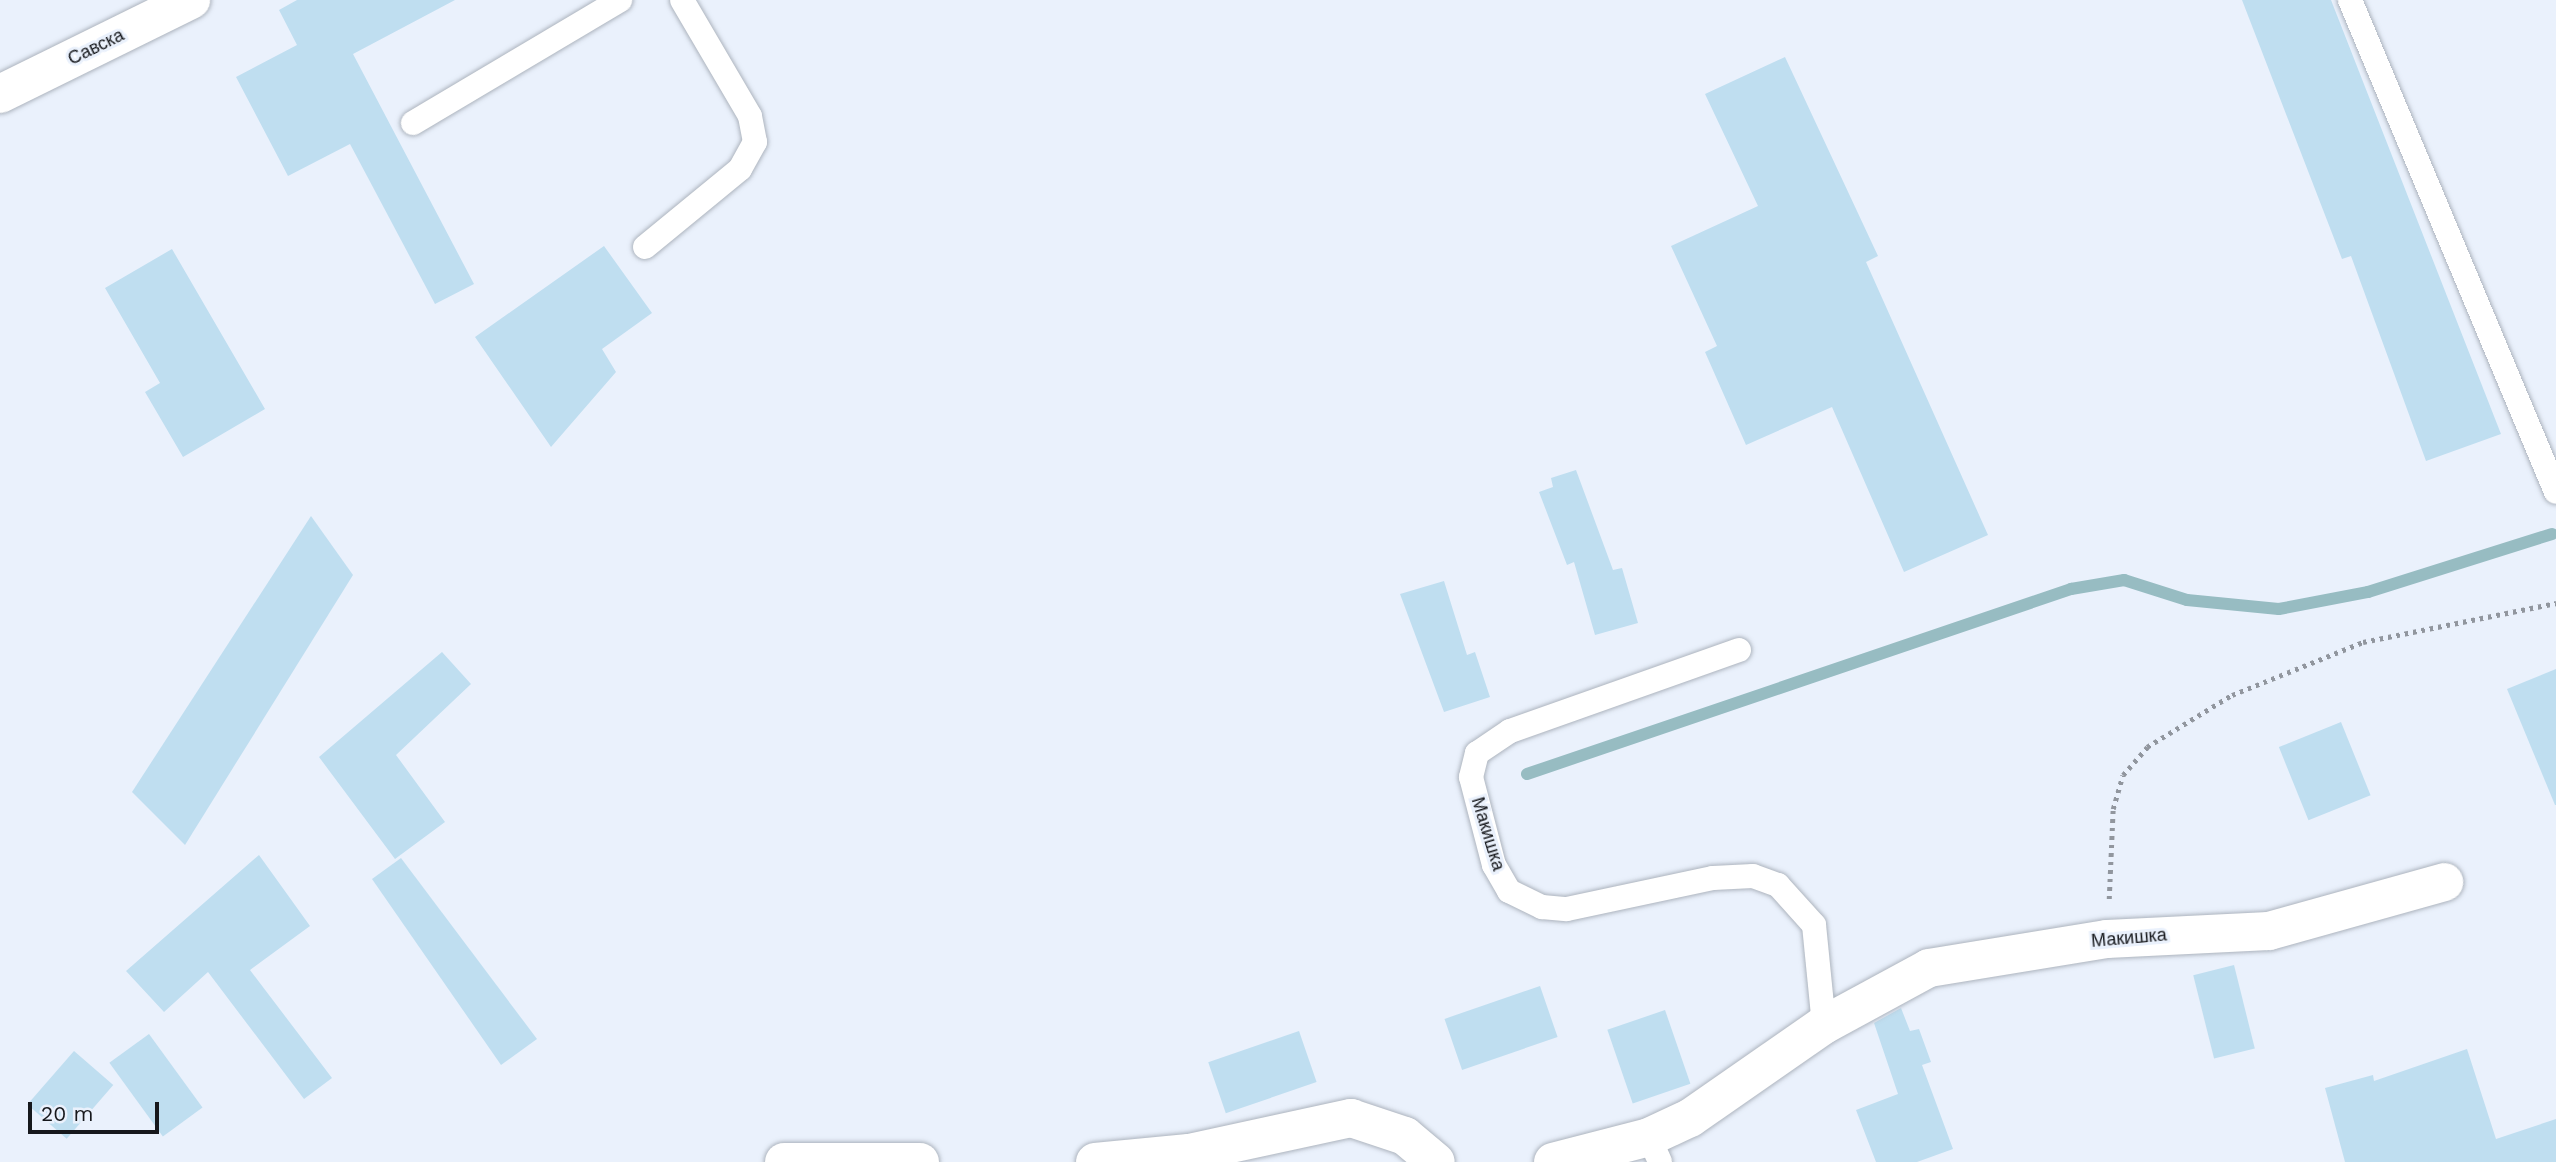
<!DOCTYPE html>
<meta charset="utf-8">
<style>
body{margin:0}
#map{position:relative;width:2556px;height:1162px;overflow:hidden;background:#eaf1fc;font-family:"Work Sans",sans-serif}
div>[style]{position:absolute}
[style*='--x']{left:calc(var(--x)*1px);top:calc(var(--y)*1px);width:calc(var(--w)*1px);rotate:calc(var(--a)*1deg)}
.stream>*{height:12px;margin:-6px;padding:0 6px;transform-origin:6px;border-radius:6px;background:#97bcc2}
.building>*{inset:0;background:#bfdef0;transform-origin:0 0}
.path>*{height:4.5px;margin-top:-2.25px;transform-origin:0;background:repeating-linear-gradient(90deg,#91969e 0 3.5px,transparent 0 8.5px)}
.roads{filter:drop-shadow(0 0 2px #adb4be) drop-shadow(0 0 2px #adb4be)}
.service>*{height:24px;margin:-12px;padding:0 12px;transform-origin:12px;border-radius:12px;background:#fff}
.minor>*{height:38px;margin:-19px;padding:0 19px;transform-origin:19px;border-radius:19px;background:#fff}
span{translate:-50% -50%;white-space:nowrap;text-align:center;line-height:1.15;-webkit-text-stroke:6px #eaf1fc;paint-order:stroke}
.street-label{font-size:18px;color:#16181c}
.scale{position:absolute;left:28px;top:1102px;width:131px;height:32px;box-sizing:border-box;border:4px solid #16181c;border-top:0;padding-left:9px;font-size:21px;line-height:24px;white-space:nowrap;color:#16181c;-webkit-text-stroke:5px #eaf1fc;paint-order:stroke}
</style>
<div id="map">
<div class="stream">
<div style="--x:1527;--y:774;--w:575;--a:-18.78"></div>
<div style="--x:2071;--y:589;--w:54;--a:-9.6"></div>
<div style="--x:2124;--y:580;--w:66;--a:17.6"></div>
<div style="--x:2187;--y:600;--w:92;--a:5.6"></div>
<div style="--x:2279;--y:609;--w:91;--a:-10.8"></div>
<div style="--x:2368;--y:592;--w:193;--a:-17.5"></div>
</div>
<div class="building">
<div style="clip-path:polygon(297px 0,455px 0,353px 54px,474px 284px,435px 304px,350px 144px,288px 176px,236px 77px,297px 45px,279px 10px)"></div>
<div style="clip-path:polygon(2242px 0,2331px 0,2501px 434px,2426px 461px,2351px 256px,2342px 259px)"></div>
<div style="clip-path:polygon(1785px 57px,1878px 256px,1866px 262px,1988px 535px,1904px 572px,1832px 407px,1746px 445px,1705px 352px,1717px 346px,1671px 246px,1758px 206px,1705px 94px)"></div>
<div style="clip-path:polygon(604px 246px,652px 313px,602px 349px,616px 372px,551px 447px,475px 337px)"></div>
<div style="clip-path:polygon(172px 249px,265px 409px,183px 457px,145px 392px,160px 383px,105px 288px)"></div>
<div style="clip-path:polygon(1576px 470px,1613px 570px,1622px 568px,1638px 623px,1595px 635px,1574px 562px,1567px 565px,1539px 492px,1553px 487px,1551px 478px)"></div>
<div style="clip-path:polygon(311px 516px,353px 575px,185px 845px,132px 792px)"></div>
<div style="clip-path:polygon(1444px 581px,1467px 655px,1475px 652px,1490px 697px,1444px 712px,1400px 594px)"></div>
<div style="clip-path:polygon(442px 652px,471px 684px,396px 755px,445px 822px,395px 859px,319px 757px)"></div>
<div style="clip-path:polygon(2556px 669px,2556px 805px,2555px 805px,2507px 689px)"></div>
<div style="left:2341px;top:722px;width:79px;height:67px;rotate:68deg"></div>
<div style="clip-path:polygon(259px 855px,310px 926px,250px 970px,332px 1078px,304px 1099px,208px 972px,164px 1012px,126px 971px)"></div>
<div style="clip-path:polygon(401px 858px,537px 1039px,501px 1065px,372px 879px)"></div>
<div style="left:2234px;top:965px;width:86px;height:42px;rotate:76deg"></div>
<div style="left:1540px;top:986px;width:54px;height:101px;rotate:71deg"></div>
<div style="clip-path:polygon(1901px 1008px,1910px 1031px,1919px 1029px,1931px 1062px,1922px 1065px,1953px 1149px,1917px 1162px,1876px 1162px,1856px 1110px,1898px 1094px,1874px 1023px)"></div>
<div style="left:1665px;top:1010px;width:78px;height:61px;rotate:71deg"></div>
<div style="left:1299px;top:1031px;width:54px;height:96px;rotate:71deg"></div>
<div style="left:149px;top:1034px;width:91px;height:49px;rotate:54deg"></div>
<div style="clip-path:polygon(2467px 1049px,2496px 1139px,2556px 1119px,2556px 1162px,2345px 1162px,2325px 1088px,2373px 1075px,2374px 1081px)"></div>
<div style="left:74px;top:1051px;width:52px;height:71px;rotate:41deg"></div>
</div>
<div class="path">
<div style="--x:2109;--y:899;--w:90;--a:-87.5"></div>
<div style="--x:2113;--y:809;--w:35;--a:-74"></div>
<div style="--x:2123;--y:775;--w:37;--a:-49"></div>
<div style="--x:2147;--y:747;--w:100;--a:-31.5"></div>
<div style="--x:2232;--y:695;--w:141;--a:-22"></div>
<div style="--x:2363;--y:642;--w:197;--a:-11.4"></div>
</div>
<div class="roads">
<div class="service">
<div style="--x:2350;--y:0;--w:533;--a:67.28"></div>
<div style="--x:413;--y:123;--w:241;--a:-30.7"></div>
<div style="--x:645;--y:247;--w:123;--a:-39.4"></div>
<div style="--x:740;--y:169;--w:31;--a:-61"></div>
<div style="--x:755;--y:142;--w:26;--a:-101"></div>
<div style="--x:750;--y:116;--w:134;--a:-120.4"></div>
<div style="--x:1739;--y:650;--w:243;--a:160.5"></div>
<div style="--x:1510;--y:731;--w:40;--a:146"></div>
<div style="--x:1477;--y:753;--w:25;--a:104"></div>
<div style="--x:1471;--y:777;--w:91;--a:75.4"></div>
<div style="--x:1494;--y:865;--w:30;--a:60"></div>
<div style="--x:1509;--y:891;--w:37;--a:26"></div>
<div style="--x:1542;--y:907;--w:25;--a:5"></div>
<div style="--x:1567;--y:909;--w:149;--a:-12"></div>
<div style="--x:1713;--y:878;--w:40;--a:-2.9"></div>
<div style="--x:1753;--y:876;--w:27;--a:20"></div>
<div style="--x:1778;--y:885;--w:54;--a:48"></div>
<div style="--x:1814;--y:925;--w:100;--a:84.3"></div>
<div style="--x:1649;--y:1137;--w:27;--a:66"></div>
</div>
<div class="minor">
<div style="--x:0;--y:94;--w:213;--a:-26.2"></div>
<div style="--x:784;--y:1162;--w:136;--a:0"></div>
<div style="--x:1095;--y:1162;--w:94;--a:-5.5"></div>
<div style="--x:1189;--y:1153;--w:166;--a:-12.2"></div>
<div style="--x:1351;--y:1118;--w:57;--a:18.4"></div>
<div style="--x:1405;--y:1136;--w:40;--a:40"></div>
<div style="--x:1553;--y:1162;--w:99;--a:-14.6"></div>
<div style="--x:1649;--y:1137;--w:45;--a:-24.9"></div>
<div style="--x:1690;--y:1118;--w:163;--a:-34.8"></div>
<div style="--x:1824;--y:1025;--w:119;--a:-28.5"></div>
<div style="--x:1929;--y:968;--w:180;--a:-9.3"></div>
<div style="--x:2107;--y:939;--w:162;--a:-2.8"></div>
<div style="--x:2269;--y:931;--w:182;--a:-15.6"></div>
</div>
</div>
<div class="street-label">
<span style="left:96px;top:47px;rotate:-26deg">Савска</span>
<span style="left:1488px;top:834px;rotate:73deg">Макишка</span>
<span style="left:2129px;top:938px;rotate:-5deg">Макишка</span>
</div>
<div class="scale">20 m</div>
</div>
